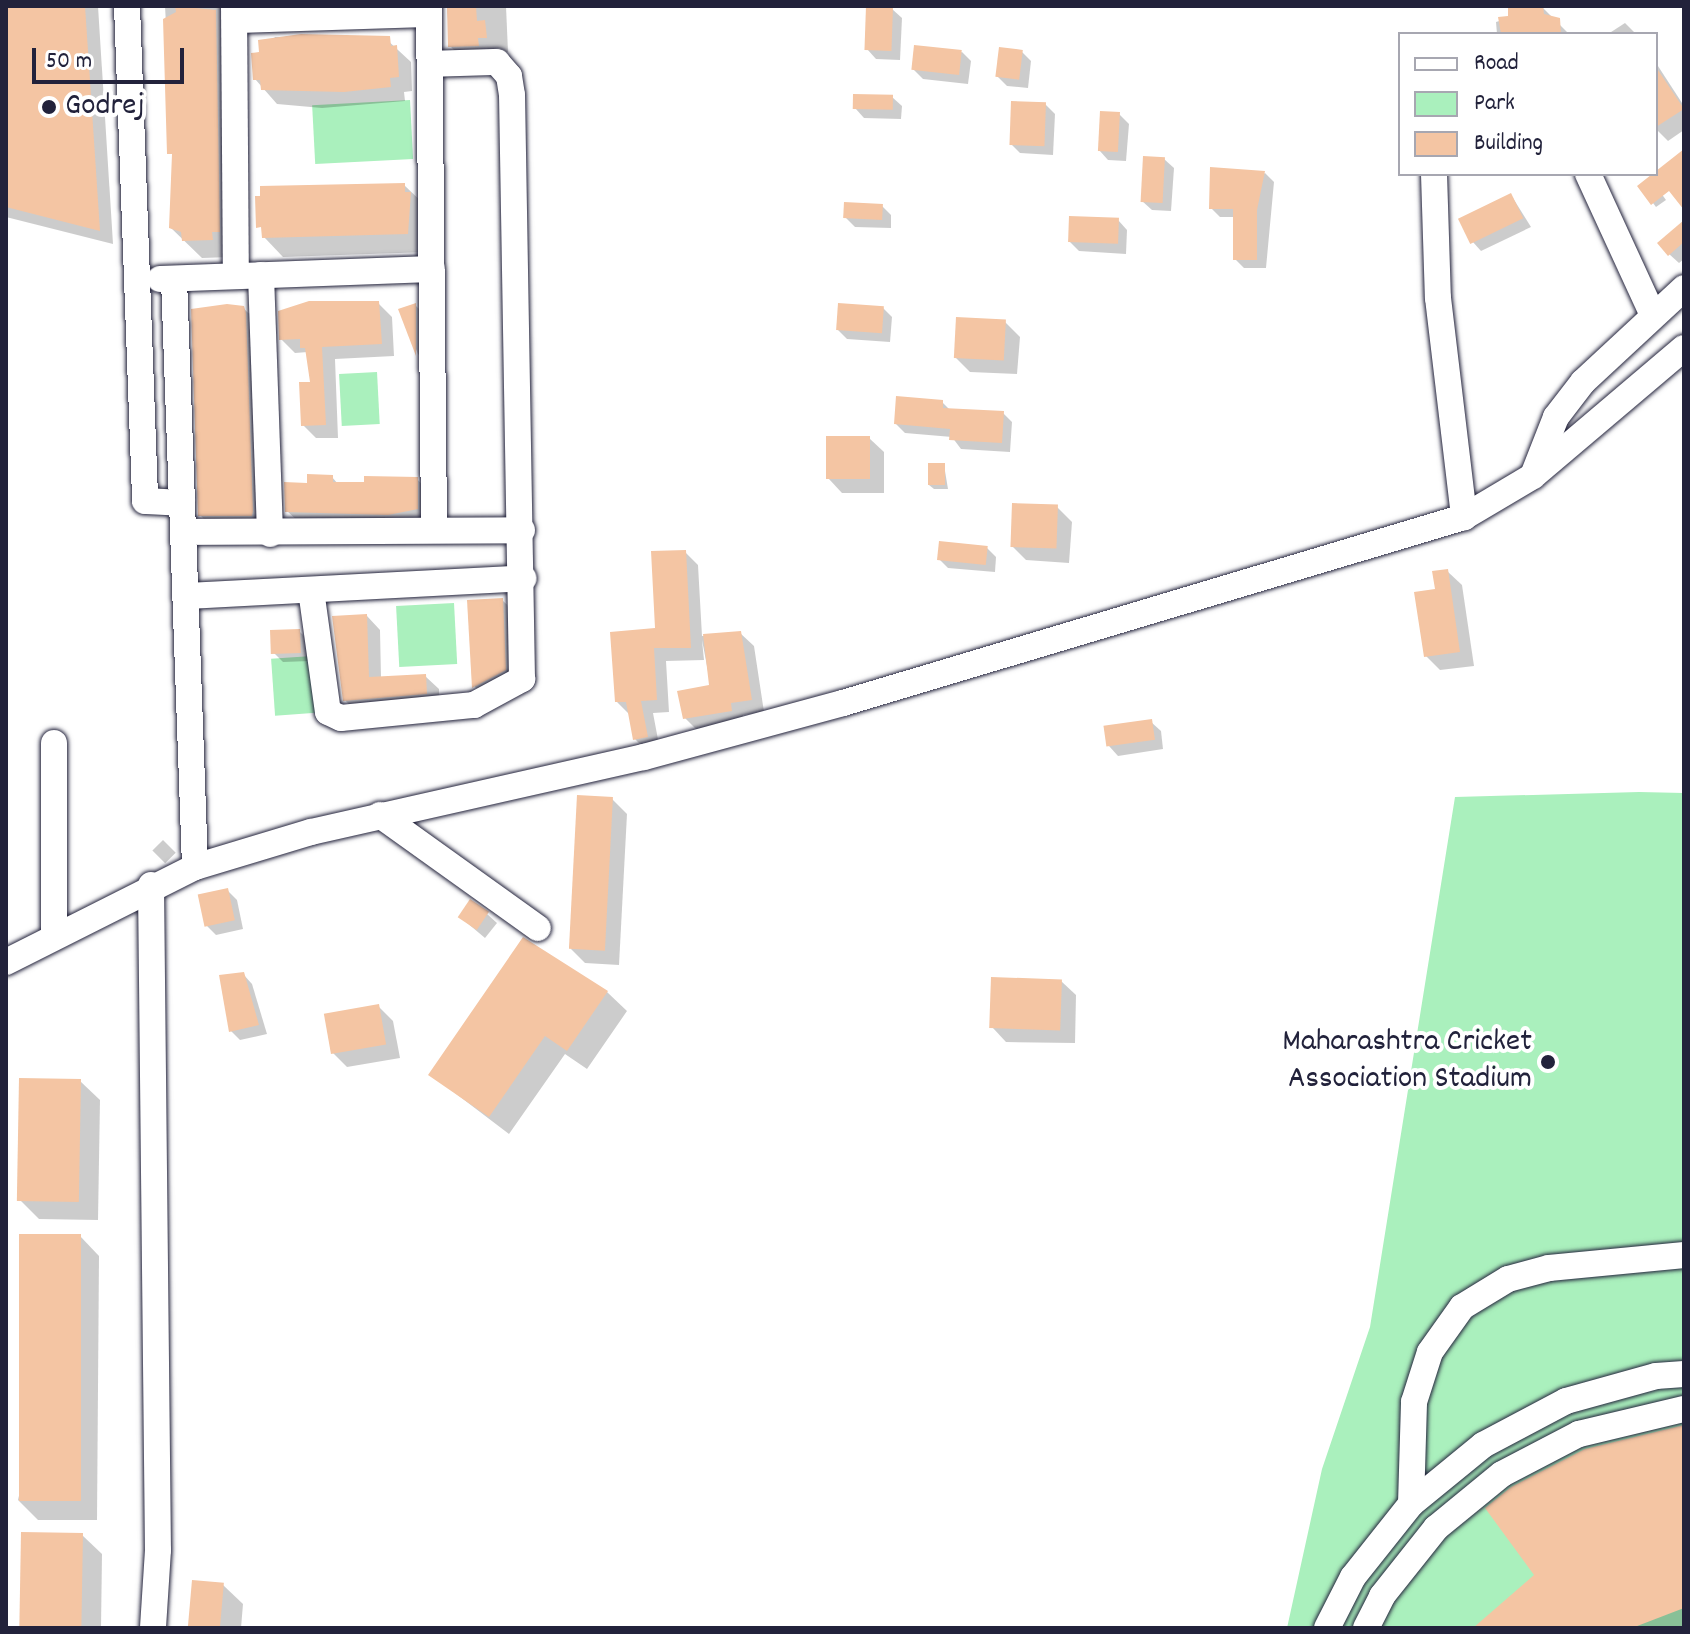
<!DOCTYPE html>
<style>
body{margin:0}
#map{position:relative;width:1690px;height:1634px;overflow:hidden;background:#fff;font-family:Dekko,sans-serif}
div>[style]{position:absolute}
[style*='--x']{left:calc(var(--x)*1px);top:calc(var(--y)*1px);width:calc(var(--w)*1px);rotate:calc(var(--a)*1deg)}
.green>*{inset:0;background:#aaf0bd;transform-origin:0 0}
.shadow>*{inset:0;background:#0003;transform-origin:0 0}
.building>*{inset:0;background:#f4c5a3;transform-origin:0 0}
.roads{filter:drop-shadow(0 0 2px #22223b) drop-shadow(0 0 2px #22223b)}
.minor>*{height:26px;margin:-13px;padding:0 13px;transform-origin:13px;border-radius:13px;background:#fff}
.dots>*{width:22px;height:22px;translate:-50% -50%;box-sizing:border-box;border:4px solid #fff;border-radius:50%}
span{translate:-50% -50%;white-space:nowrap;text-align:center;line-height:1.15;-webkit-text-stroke:8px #fff;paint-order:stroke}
.poi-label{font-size:32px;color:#22223b}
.left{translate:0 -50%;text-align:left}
.right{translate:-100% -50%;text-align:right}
.frame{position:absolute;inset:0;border:8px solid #22223b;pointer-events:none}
.legend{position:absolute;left:1398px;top:32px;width:260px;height:144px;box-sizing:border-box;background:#fff;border:2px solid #a7a7b1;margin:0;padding:10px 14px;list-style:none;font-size:24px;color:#22223b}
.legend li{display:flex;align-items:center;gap:16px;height:40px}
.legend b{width:40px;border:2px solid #a7a7b1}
.scale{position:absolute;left:32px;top:48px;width:152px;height:36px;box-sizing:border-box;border:4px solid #22223b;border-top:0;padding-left:10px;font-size:24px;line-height:28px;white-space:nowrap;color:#22223b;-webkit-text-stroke:6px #fff;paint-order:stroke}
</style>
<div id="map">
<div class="green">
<div style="left:410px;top:100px;width:59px;height:98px;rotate:87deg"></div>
<div style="left:377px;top:372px;width:52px;height:38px;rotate:87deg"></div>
<div style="left:454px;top:603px;width:61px;height:58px;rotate:87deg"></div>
<div style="left:312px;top:656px;width:57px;height:41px;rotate:86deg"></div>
<div style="clip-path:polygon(1639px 792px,1684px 793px,1684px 1628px,1287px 1628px,1322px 1469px,1370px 1327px,1455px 797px)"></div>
</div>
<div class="shadow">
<div style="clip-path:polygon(6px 6px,98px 6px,113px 244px,6px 217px)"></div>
<div style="clip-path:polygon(165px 6px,230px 6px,230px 257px,202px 258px,171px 228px,173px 157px)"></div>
<div style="clip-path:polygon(447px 6px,506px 6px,508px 52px,470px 66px,450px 46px)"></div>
<div style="clip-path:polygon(1543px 8px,1569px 34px,1497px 34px,1496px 22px)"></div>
<div style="clip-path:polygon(892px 9px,902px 18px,900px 60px,876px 59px,867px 49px)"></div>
<div style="clip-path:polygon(1625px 23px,1636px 34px,1608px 34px)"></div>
<div style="clip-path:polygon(275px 37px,385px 38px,411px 62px,412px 91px,404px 92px,405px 101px,322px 108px,277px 104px,255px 79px,261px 54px)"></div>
<div style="clip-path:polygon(962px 52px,971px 61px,968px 84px,923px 79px,913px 69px)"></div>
<div style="clip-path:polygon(1022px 52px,1031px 61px,1028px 88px,1007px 86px,998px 77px)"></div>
<div style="clip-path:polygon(1656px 63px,1684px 106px,1684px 130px,1668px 141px,1656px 129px)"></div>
<div style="clip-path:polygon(892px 97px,902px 106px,901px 119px,864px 118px,855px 108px)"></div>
<div style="clip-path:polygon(1045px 104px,1055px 114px,1053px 155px,1020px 153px,1011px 144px)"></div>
<div style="clip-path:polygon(1119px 114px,1129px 124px,1126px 161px,1108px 160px,1099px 150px)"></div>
<div style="clip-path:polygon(1164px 159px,1174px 168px,1171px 211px,1152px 210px,1142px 201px)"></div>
<div style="clip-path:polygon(1265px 173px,1274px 182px,1266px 268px,1244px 268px,1235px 259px,1235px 217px,1220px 217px,1211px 208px)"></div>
<div style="clip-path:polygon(1653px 182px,1666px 200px,1656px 207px,1653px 203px)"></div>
<div style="clip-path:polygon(404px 185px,424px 204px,427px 252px,283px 257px,264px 237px)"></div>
<div style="clip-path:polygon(1511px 195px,1531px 227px,1481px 251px,1472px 241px)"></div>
<div style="clip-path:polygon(882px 206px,891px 215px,891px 228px,855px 227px,845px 217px)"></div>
<div style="clip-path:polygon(1118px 220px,1127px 230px,1126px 254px,1079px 251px,1070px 242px)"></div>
<div style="clip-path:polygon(1684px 226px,1684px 259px,1679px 263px,1669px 254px)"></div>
<div style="clip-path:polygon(378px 303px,392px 317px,394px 356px,335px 359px,338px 438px,316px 438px,303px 425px,312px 384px,308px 352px,295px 353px,281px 339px)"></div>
<div style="clip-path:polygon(415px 305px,429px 319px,430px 366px,418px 354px,400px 310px)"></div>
<div style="clip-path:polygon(243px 308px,263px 327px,271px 534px,220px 535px,200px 515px)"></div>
<div style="clip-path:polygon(883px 308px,892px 317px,890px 342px,847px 339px,838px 330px)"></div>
<div style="clip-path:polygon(1005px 322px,1020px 337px,1017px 374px,970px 372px,955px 357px)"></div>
<div style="clip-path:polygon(942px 402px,950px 410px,1003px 413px,1012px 422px,1010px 452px,961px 449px,952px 437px,905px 433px,896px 424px)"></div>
<div style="clip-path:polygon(869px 438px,884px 452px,884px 493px,842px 493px,828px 478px)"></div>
<div style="clip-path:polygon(944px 465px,948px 489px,934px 489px,929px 485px)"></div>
<div style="clip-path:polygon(332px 477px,338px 484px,417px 479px,431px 494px,431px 523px,302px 525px,287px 511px,308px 485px)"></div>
<div style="clip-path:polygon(1057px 507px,1072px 522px,1069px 563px,1026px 560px,1012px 546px)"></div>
<div style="clip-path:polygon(987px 548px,996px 557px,995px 572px,948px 568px,939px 559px)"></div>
<div style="clip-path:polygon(685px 552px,698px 565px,702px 636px,740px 633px,754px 646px,764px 712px,743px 715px,744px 724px,698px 731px,685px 718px,711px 687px,702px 640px,704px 660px,666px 661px,669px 712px,653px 713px,660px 750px,648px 752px,635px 739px,630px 715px,617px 702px,657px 630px)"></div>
<div style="clip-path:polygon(1447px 571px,1462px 585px,1474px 666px,1440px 670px,1426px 656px)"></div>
<div style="clip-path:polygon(502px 600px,517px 614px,519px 684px,489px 701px,475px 687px,469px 602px)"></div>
<div style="clip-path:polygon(367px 616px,380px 630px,381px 678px,425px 676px,439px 689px,439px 706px,358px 714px,345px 700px)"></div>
<div style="clip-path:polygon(299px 631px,308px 640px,310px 661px,283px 662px,274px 653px)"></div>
<div style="clip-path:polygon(1151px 722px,1161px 731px,1163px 749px,1118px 756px,1109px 746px)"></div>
<div style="clip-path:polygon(612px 799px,627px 814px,619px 965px,585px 963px,571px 949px)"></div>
<div style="left:163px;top:840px;width:18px;height:15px;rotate:45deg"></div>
<div style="clip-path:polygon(228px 891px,237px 900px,243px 929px,216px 935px,207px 926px)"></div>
<div style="clip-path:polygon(487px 914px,497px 923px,485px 938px,460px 917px)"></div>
<div style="clip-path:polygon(523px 939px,607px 992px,627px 1011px,587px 1069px,565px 1054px,509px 1134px,430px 1074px)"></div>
<div style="clip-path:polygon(243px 974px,252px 984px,267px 1034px,240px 1040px,231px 1031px)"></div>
<div style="clip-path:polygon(1061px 981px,1076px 995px,1075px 1043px,1006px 1042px,992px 1027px)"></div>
<div style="clip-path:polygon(378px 1006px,393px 1021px,400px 1058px,347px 1067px,333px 1053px)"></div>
<div style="clip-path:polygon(80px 1081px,100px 1100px,98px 1220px,39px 1219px,20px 1200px)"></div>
<div style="clip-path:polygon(80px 1236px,99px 1256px,97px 1520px,38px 1520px,18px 1500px)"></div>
<div style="clip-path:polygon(1684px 1426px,1684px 1628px,1476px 1628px,1536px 1575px)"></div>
<div style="clip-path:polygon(82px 1535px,102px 1554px,101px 1628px,22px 1628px)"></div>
<div style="clip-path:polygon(223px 1585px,243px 1604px,241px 1628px,189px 1628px)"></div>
</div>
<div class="building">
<div style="clip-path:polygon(6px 6px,85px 6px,100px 231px,6px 207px)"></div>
<div style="clip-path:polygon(175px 6px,216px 10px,220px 232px,212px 232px,213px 240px,182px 241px,181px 232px,169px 228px,172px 154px,167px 154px,163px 19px,176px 12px)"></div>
<div style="clip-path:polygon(447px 6px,476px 6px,477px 21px,485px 20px,487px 38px,478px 38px,479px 46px,448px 47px)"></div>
<div style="left:866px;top:6px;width:27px;height:44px;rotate:2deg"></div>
<div style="clip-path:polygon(1543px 6px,1544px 14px,1560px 18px,1561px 34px,1501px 34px,1498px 17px,1508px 16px,1508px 8px)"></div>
<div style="clip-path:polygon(301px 34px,390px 36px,391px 46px,397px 45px,399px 77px,390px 78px,391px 87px,344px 92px,261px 90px,260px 80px,253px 80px,251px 53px,259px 52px,258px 40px)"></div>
<div style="left:914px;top:45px;width:48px;height:25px;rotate:6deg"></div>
<div style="left:999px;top:47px;width:24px;height:30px;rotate:7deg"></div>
<div style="clip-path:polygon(1656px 67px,1684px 109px,1656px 127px)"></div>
<div style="left:853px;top:94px;width:40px;height:15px;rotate:1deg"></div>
<div style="left:1011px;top:101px;width:35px;height:44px;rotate:2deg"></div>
<div style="left:1100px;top:111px;width:20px;height:40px;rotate:3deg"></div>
<div style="clip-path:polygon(1684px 149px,1684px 210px,1669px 191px,1651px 205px,1637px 186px)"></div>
<div style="left:1143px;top:156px;width:22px;height:46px;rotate:3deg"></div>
<div style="clip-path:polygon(1210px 167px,1265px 171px,1257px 210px,1257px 260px,1233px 260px,1233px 209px,1209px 209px)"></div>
<div style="clip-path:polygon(405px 183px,405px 192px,411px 192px,408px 234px,262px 238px,261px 227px,256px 228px,255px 196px,260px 196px,260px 186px)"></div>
<div style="left:1511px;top:193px;width:28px;height:59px;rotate:64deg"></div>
<div style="left:844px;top:202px;width:39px;height:16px;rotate:3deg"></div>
<div style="left:1069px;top:216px;width:50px;height:26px;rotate:2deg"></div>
<div style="clip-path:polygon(1684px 220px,1684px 242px,1668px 256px,1657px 243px)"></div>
<div style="clip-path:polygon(309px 301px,379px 301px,382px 344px,322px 347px,326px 425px,301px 426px,299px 382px,310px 382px,305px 348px,300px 348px,300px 339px,279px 340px,278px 311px)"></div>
<div style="clip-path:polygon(416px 303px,416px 356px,398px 309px)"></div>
<div style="left:838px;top:303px;width:46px;height:27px;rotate:4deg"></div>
<div style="clip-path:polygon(227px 304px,244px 306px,246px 313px,253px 511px,252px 516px,198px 516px,191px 309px)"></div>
<div style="left:956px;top:317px;width:50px;height:41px;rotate:3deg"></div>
<div style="clip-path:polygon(896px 396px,943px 400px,943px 408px,1004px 411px,1002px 443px,949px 440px,950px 429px,894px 424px)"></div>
<div style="left:826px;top:436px;width:44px;height:43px"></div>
<div style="left:928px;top:463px;width:17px;height:22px"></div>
<div style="clip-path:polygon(307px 474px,333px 475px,333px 482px,364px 482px,364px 476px,418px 477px,418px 509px,388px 515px,285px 512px,284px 482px,307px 483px)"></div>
<div style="left:1012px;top:503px;width:46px;height:44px;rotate:2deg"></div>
<div style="left:939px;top:541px;width:49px;height:19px;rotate:6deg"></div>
<div style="clip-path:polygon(686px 550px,691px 648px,654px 648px,657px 700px,641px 701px,648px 737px,633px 740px,626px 702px,615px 702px,610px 632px,655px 628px,651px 551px)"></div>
<div style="clip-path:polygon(1448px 569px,1460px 652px,1424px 657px,1414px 592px,1435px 589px,1432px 571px)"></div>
<div style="clip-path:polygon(503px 598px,506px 670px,472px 688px,467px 600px)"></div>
<div style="clip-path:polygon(367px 614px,369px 677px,426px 674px,427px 694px,343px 701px,332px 616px)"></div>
<div style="left:300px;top:629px;width:24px;height:30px;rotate:88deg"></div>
<div style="clip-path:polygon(741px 631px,752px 700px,731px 703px,732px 711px,683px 719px,677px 691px,709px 685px,703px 634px)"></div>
<div style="left:1152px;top:719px;width:21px;height:49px;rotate:82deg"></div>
<div style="left:577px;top:795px;width:36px;height:154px;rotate:3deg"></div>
<div style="left:228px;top:888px;width:33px;height:31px;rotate:78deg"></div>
<div style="left:470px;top:899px;width:23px;height:22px;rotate:34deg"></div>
<div style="clip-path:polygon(523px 937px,608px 991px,567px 1051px,545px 1036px,489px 1117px,428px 1075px)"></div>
<div style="clip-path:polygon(244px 972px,259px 1025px,229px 1032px,219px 975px)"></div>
<div style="left:991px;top:977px;width:71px;height:51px;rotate:2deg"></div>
<div style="left:379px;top:1004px;width:41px;height:56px;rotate:80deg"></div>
<div style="left:19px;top:1078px;width:62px;height:123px;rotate:1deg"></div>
<div style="left:19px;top:1234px;width:62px;height:267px"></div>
<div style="clip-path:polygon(1684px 1425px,1684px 1608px,1632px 1628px,1473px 1628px,1534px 1575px,1485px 1508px,1511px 1487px,1585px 1449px)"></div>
<div style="left:21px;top:1532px;width:62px;height:96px;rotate:1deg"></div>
<div style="left:192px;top:1580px;width:32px;height:48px;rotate:5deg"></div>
</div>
<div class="roads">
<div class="minor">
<div style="--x:127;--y:6;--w:495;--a:87.9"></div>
<div style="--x:145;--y:501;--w:37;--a:3"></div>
<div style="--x:234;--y:6;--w:270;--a:89.6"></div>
<div style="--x:429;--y:6;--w:522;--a:89.45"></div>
<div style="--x:235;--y:20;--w:194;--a:-1.8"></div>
<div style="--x:1434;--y:174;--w:124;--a:88.2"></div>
<div style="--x:1438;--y:298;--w:221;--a:83.2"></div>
<div style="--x:1588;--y:174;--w:155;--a:65.3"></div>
<div style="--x:261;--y:275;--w:259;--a:88"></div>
<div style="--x:160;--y:279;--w:272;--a:-2.1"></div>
<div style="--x:174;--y:279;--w:588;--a:87.95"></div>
<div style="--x:1534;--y:473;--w:60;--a:-68.6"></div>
<div style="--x:1556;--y:417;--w:44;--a:-52.4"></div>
<div style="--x:1583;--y:382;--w:138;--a:-42.9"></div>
<div style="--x:183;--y:532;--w:339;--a:-0.3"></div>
<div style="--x:311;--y:590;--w:123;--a:82.1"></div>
<div style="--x:328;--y:712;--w:14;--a:25"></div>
<div style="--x:341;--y:718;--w:134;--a:-5.6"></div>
<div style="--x:474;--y:705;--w:55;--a:-28.4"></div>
<div style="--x:522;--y:679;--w:584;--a:-90.98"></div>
<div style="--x:512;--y:95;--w:19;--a:-99"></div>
<div style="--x:509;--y:76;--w:18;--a:-131"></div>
<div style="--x:497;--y:62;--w:66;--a:178.3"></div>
<div style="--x:186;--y:596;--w:338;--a:-3"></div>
<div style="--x:380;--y:815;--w:194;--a:35.6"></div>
<div style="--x:151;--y:885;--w:665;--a:89.4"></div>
<div style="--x:158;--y:1550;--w:78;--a:93.7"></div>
<div style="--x:54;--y:936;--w:193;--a:-90"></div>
<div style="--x:6;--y:962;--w:212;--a:-26.7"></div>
<div style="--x:195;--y:867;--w:121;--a:-16.8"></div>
<div style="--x:311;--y:832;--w:341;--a:-12.7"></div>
<div style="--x:644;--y:757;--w:206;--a:-15.2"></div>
<div style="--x:843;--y:703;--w:648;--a:-16.67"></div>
<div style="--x:1464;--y:517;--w:80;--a:-30.7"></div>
<div style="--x:1533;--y:476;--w:198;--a:-40.3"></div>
<div style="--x:1411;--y:1504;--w:102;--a:-88.3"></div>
<div style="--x:1414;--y:1402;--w:52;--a:-72.3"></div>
<div style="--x:1430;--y:1352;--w:55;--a:-54.6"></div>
<div style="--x:1462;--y:1307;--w:54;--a:-31.3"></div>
<div style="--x:1508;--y:1279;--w:42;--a:-15"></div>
<div style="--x:1549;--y:1268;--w:136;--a:-5.5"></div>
<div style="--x:1327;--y:1628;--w:57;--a:-63"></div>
<div style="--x:1353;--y:1577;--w:93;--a:-51.5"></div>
<div style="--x:1411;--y:1504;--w:93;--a:-39.3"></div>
<div style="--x:1483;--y:1445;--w:94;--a:-27.9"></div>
<div style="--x:1566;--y:1401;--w:93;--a:-15.5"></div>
<div style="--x:1656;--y:1376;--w:28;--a:-4"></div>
<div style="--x:1366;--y:1628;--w:36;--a:-63"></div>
<div style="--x:1382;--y:1596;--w:87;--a:-51.5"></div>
<div style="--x:1436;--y:1528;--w:85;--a:-39.3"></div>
<div style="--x:1502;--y:1474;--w:87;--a:-27.5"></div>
<div style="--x:1579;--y:1434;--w:108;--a:-13.4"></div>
</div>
</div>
<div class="dots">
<div style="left:49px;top:107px;background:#22223b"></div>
<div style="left:1548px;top:1062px;background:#22223b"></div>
</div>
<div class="poi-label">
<span class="left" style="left:65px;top:107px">Godrej</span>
<span class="right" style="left:1532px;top:1062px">Maharashtra Cricket<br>Association Stadium</span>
</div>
<div class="frame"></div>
<ul class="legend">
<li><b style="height:10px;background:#fff"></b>Road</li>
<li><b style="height:22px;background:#aaf0bd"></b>Park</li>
<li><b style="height:22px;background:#f4c5a3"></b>Building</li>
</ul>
<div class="scale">50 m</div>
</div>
